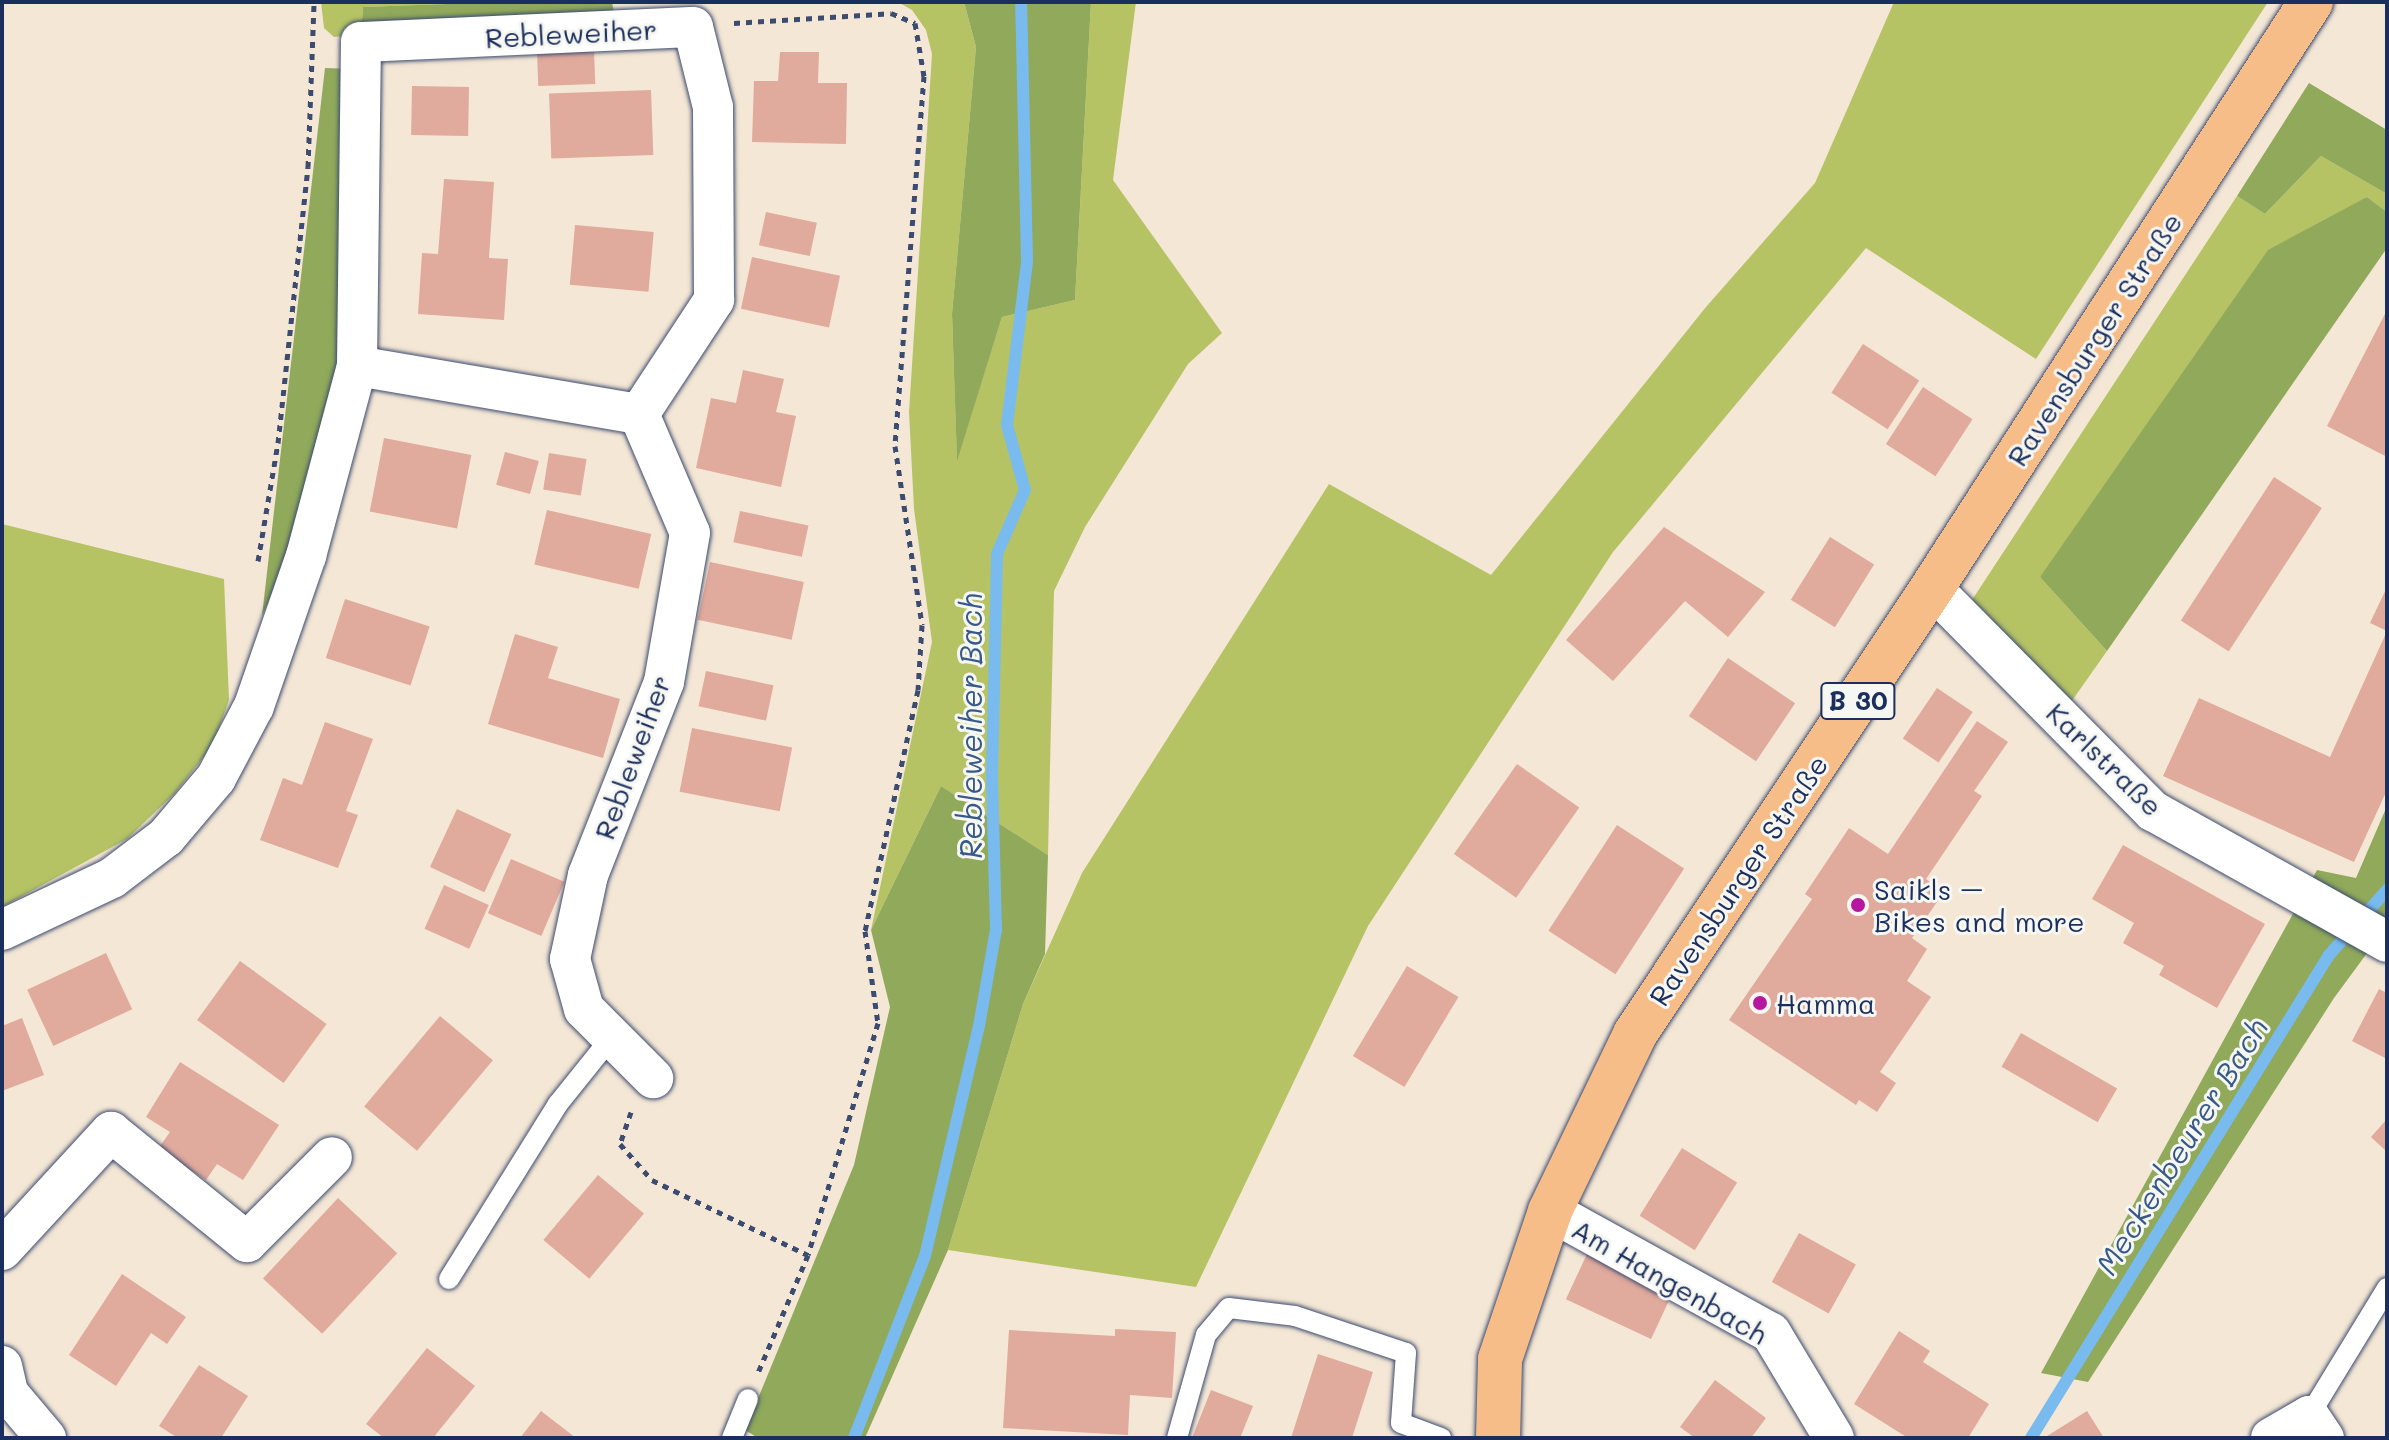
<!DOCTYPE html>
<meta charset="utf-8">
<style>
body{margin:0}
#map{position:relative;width:2389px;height:1440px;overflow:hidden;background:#f4e7d5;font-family:Mali,sans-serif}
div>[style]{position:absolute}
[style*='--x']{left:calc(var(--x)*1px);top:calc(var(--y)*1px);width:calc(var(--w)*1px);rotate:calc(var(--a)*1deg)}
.green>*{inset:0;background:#b5c365}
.forest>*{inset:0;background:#90a95a}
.stream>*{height:12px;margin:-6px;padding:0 6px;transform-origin:6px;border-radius:6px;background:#79bbef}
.building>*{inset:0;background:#e0aa9c;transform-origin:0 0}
.path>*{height:5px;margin-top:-2.5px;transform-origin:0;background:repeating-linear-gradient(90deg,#3c4b70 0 6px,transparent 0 12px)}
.roads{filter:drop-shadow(0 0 2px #3c4b70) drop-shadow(0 0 2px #3c4b70)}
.service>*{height:20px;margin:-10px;padding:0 10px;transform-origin:10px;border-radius:10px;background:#fff}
.minor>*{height:40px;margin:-20px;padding:0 20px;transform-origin:20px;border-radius:20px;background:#fff}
.primary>*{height:44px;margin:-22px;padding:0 22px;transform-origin:22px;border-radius:22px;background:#f7bd88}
.dots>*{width:22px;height:22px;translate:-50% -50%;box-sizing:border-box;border:4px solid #f6f6f2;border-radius:50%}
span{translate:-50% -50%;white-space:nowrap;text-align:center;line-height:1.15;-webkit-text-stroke:6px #f6f6f2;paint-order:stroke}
.shield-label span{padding:2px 6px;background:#f6f6f2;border:2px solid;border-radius:6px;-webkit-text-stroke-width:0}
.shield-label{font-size:26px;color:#1b2f5e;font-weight:700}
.street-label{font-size:28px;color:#1b2f5e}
.poi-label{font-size:28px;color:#1b2f5e}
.left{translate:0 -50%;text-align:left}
.water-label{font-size:30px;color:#37598a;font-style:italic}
.frame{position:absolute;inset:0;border:4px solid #1b2f5e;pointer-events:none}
</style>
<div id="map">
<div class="green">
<div style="clip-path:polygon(321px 2px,501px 2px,363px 7px,361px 34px,334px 37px,324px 28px)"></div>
<div style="clip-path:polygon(898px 2px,964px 2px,976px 47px,952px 314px,957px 458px,1002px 317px,1075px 300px,1091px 2px,1136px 2px,1113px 180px,1222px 333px,1188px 364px,1085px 527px,1054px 591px,1048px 855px,941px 786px,871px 930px,932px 642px,914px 509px,909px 412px,932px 54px,926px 30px,912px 10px)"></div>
<div style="clip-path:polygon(1894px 2px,2268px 2px,2036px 359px,1866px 248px,1613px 552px,1368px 926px,1196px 1287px,948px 1250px,1023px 1004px,1082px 873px,1329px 484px,1491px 575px,1706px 307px,1815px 183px)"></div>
<div style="clip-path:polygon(2321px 156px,2387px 194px,2387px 212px,2367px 197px,2040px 577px,2107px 651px,2069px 705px,1972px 600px,2237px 196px,2265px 214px)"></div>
<div style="clip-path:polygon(2px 524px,224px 579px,229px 700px,213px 745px,175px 793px,127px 839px,2px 907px)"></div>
</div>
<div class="forest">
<div style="clip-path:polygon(501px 2px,612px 2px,615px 18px,361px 34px,363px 7px)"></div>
<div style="clip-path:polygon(964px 2px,1091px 2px,1075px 300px,1002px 317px,957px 461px,952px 314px,976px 47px)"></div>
<div style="clip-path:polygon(325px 68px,355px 69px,352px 297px,301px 528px,262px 616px)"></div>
<div style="clip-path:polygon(2309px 83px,2387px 130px,2387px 194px,2321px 156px,2265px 214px,2237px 196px)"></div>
<div style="clip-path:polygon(2367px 197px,2387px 212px,2387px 248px,2107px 651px,2040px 577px,2268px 250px)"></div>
<div style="clip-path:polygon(941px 786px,1048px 855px,1045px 954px,1023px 1004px,948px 1250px,865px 1438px,758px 1438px,745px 1430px,854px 1165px,890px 1007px,871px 930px)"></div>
<div style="clip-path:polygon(2387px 806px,2387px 926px,2334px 998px,2088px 1382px,2041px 1373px,2317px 870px,2356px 878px)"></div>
</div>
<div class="stream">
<div style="--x:854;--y:1438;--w:195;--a:-68.7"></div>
<div style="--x:925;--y:1256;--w:236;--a:-76.8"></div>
<div style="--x:979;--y:1026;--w:97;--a:-80"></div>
<div style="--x:996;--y:930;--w:153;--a:-91.5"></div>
<div style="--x:992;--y:777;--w:223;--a:-88.7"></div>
<div style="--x:997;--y:554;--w:70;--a:-66.4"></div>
<div style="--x:1025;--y:490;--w:67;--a:-105.5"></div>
<div style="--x:1007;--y:425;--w:165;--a:-83"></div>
<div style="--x:1027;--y:261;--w:259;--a:-91.3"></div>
<div style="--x:2031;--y:1438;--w:568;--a:-58.33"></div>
<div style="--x:2329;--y:955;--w:87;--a:-48.3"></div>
</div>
<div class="building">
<div style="left:594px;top:49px;width:35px;height:57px;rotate:88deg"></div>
<div style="clip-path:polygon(780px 52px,819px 52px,818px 83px,847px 83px,846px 144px,752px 142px,754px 81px,778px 81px)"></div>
<div style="left:412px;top:86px;width:57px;height:49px;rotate:1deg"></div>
<div style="left:651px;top:90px;width:65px;height:102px;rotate:88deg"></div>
<div style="clip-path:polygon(444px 179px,494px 182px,489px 258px,508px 259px,504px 320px,418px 314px,422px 253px,438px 254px)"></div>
<div style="left:766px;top:212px;width:52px;height:34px;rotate:12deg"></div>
<div style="left:575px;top:225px;width:79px;height:60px;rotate:5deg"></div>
<div style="left:752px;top:257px;width:90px;height:53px;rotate:12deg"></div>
<div style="clip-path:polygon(2387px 310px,2387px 457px,2327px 426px)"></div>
<div style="left:1863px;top:344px;width:67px;height:58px;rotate:33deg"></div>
<div style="clip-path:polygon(743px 370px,784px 379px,776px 412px,796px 416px,781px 487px,696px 468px,711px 398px,736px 403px)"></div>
<div style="left:1923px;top:387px;width:59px;height:68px;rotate:33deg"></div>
<div style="left:384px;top:438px;width:89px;height:75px;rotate:11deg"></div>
<div style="left:505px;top:452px;width:35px;height:34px;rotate:15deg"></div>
<div style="left:549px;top:453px;width:38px;height:37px;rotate:9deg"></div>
<div style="left:2274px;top:477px;width:57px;height:171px;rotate:33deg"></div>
<div style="left:547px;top:510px;width:107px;height:56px;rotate:13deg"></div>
<div style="left:740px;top:511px;width:70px;height:32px;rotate:12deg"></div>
<div style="clip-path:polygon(1664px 527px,1765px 592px,1728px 637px,1685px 601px,1613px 681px,1566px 640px)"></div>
<div style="left:1830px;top:537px;width:52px;height:74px;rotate:32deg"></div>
<div style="left:710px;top:562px;width:96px;height:59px;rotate:12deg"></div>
<div style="clip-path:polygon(2387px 587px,2387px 631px,2370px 623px)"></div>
<div style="left:345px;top:599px;width:89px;height:62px;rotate:18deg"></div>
<div style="clip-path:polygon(2387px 631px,2387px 790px,2354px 862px,2163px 776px,2199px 698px,2330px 757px)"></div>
<div style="clip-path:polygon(515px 634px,558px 647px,548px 678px,620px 699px,603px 758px,488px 724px)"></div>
<div style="left:1728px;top:658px;width:81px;height:70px;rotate:34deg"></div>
<div style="left:706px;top:671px;width:69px;height:36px;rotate:12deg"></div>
<div style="left:1937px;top:688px;width:43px;height:61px;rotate:34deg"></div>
<div style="clip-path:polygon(1977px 721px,2008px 742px,1974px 791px,1982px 796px,1926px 879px,1944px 892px,1912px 938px,1927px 949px,1907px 981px,1931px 997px,1880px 1072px,1896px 1083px,1877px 1112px,1859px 1100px,1856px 1105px,1729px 1020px,1812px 899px,1805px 894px,1849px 828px,1888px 854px)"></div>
<div style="clip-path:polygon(325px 722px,373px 739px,346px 811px,358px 815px,338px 868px,260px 840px,283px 778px,302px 785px)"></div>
<div style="left:692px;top:728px;width:102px;height:65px;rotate:11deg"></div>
<div style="left:1517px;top:764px;width:76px;height:110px;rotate:35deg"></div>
<div style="left:457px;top:809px;width:60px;height:64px;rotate:25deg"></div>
<div style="left:1617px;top:825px;width:80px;height:126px;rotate:33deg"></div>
<div style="clip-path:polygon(2123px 845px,2265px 924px,2217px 1008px,2159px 975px,2164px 966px,2123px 943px,2134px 923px,2092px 899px)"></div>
<div style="left:511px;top:859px;width:58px;height:59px;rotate:23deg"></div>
<div style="left:444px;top:885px;width:49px;height:48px;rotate:24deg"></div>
<div style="left:106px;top:953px;width:62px;height:87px;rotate:65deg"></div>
<div style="left:240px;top:961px;width:107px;height:73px;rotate:36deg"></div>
<div style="left:1407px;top:966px;width:60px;height:105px;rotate:31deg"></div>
<div style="clip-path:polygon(2379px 989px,2387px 993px,2387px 1059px,2352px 1041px)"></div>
<div style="left:440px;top:1016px;width:69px;height:118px;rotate:40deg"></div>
<div style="clip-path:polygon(22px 1018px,44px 1075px,2px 1091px,2px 1026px)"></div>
<div style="left:2021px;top:1033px;width:111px;height:39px;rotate:30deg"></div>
<div style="clip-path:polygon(180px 1062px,279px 1125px,243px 1180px,217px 1164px,206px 1180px,158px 1149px,170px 1132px,146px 1117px)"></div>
<div style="clip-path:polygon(2387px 1119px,2387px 1152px,2371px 1137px)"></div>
<div style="left:1682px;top:1148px;width:65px;height:80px;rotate:32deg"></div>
<div style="left:598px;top:1175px;width:60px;height:85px;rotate:40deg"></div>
<div style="left:338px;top:1198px;width:81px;height:110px;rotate:43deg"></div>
<div style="left:1799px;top:1233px;width:65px;height:56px;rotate:29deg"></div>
<div style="left:1587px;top:1254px;width:94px;height:50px;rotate:25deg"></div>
<div style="clip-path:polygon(122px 1274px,186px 1317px,167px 1344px,151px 1333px,116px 1386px,69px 1355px)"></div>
<div style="clip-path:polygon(1115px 1329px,1176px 1332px,1172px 1398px,1130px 1395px,1128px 1435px,1003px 1428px,1009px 1330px,1115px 1336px)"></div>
<div style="clip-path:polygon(1899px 1331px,1930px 1351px,1923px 1362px,1989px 1404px,1968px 1438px,1908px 1438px,1854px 1404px)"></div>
<div style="clip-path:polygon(427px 1348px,475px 1386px,433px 1438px,384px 1438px,366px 1424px)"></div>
<div style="clip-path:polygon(1318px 1354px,1373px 1372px,1352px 1438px,1291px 1438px)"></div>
<div style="clip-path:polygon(199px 1365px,248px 1396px,221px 1438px,178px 1438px,159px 1426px)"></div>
<div style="clip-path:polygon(1715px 1380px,1766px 1418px,1751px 1438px,1695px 1438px,1680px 1427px)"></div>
<div style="clip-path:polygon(1211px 1390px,1253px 1406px,1240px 1438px,1192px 1438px)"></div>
<div style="clip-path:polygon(541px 1411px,576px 1438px,520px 1438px)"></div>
<div style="clip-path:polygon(2087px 1411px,2104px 1438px,2044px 1438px)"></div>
</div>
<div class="path">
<div style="--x:734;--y:23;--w:157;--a:-3.6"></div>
<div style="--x:891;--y:13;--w:26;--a:23"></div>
<div style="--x:915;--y:23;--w:54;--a:80.4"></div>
<div style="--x:924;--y:76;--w:371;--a:94.5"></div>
<div style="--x:895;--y:446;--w:181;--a:81.4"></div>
<div style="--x:922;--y:625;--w:65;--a:93.5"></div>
<div style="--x:918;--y:690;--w:247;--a:102.4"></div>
<div style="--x:865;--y:931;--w:93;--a:82"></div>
<div style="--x:878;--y:1023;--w:242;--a:106.8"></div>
<div style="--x:808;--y:1255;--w:128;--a:113"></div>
<div style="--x:258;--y:561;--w:120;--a:-80.4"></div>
<div style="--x:278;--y:443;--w:278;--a:-83.8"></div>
<div style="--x:308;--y:167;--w:165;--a:-87.9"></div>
<div style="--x:631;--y:1112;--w:34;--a:109"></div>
<div style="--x:620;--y:1144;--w:48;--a:48.4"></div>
<div style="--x:652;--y:1180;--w:173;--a:25.7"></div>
</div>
<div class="roads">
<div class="service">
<div style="--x:449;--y:1279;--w:206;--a:-58.1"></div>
<div style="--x:558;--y:1104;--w:83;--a:-51.3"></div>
<div style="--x:2309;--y:1416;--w:150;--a:-58.6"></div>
<div style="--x:732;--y:1438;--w:42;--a:-67.7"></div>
<div style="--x:1177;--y:1438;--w:107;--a:-74.3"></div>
<div style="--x:1206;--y:1335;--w:35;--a:-50"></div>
<div style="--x:1229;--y:1308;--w:66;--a:6.9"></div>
<div style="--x:1295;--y:1316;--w:117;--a:18.4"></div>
<div style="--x:1406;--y:1353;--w:70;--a:94.1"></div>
<div style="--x:1401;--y:1423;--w:43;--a:20.6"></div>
</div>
<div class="minor">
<div style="--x:357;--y:366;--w:286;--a:9.7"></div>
<div style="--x:639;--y:414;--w:129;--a:66.8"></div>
<div style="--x:690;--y:533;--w:151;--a:99.9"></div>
<div style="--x:664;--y:682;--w:207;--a:111.5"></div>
<div style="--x:588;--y:875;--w:86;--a:102.1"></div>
<div style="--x:570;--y:959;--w:52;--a:74.4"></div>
<div style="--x:584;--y:1009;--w:98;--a:45"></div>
<div style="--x:1932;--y:588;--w:314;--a:45.3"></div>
<div style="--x:2153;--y:811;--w:268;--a:29.2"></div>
<div style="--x:2;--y:930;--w:122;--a:-25.3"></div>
<div style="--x:112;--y:878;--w:68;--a:-37.2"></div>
<div style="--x:166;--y:837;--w:77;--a:-49.7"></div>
<div style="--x:216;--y:778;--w:81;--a:-62.2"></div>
<div style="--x:254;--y:706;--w:159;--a:-70.9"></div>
<div style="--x:306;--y:556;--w:197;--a:-75"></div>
<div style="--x:357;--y:366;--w:324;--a:-89.3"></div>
<div style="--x:361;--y:42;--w:332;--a:-2.6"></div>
<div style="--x:693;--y:27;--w:82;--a:76"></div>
<div style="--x:713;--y:107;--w:193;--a:89.7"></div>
<div style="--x:714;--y:300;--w:136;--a:123.3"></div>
<div style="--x:1550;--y:1211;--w:252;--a:28.9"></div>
<div style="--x:1771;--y:1333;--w:122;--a:59"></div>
<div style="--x:2;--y:1250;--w:161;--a:-47.3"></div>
<div style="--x:111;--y:1132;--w:175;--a:39"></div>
<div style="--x:247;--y:1242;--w:120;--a:-45"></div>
<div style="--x:2;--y:1366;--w:28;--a:77"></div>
<div style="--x:8;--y:1393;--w:59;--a:49.8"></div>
<div style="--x:2271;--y:1438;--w:44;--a:-30.1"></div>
<div style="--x:2309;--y:1416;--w:27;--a:56"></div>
</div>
<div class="primary">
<div style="--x:1498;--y:1438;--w:79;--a:-88.5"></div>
<div style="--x:1500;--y:1359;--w:156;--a:-71.3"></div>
<div style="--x:1550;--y:1211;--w:196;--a:-64.3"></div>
<div style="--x:1635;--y:1034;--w:536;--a:-56.34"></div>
<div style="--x:1932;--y:588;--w:698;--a:-57.11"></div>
</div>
</div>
<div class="dots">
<div style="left:1858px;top:905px;background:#b5179e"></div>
<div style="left:1760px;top:1003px;background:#b5179e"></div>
</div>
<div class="shield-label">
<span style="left:1858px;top:701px">B 30</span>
</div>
<div class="street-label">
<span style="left:571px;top:33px;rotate:-3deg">Rebleweiher</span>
<span style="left:2094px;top:339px;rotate:-57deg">Ravensburger Straße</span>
<span style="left:632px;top:757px;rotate:-70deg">Rebleweiher</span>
<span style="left:2105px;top:759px;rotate:44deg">Karlstraße</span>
<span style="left:1738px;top:880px;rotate:-56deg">Ravensburger Straße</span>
<span style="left:1670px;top:1281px;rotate:30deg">Am Hangenbach</span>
</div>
<div class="poi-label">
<span class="left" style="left:1874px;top:905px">Saikls –<br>Bikes and more</span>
<span class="left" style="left:1776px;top:1003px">Hamma</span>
</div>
<div class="water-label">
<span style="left:970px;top:726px;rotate:-90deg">Rebleweiher Bach</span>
<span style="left:2181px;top:1146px;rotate:-58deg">Meckenbeurer Bach</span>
</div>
<div class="frame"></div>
</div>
